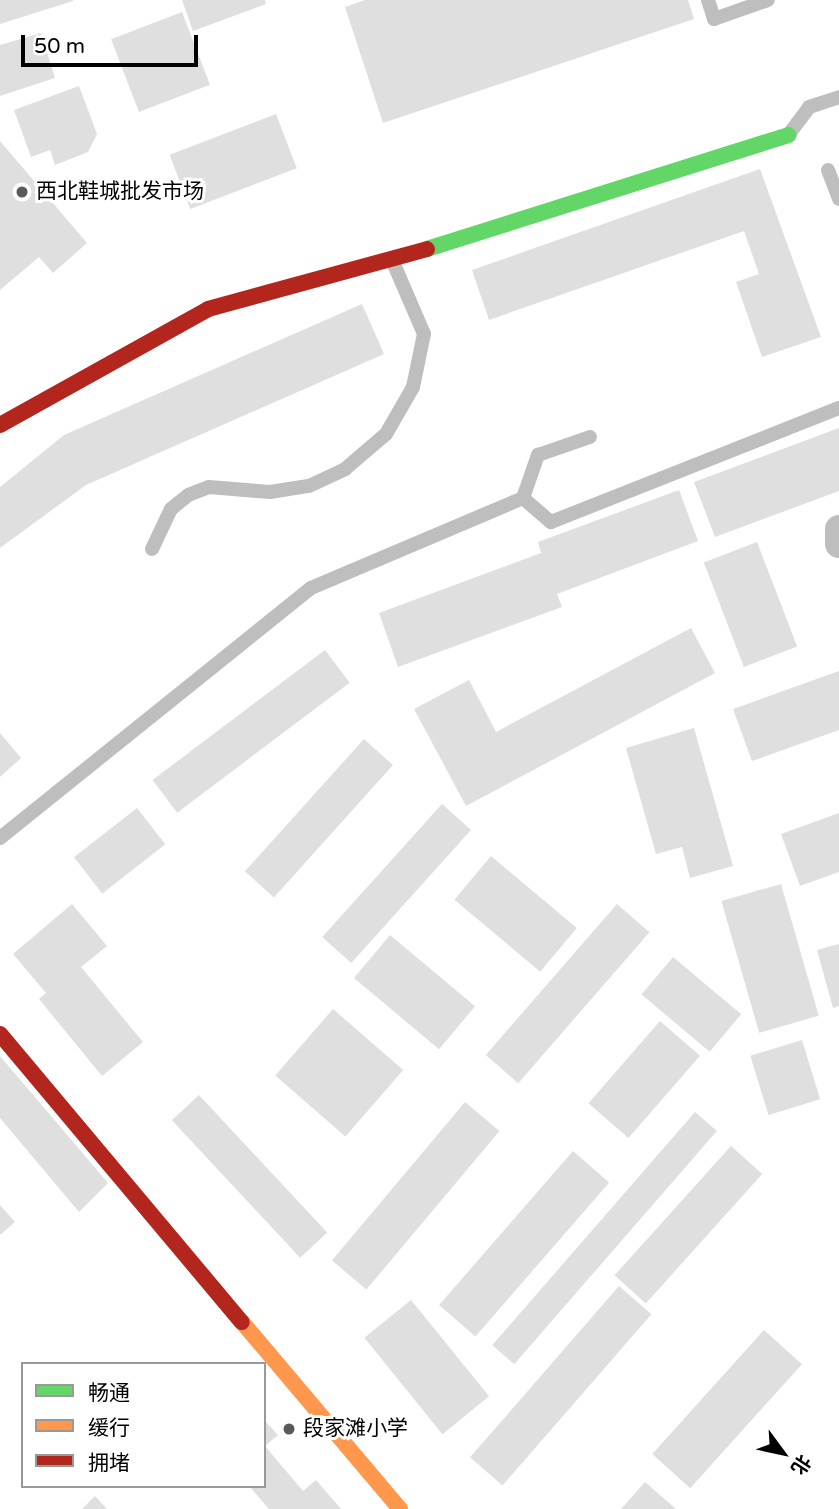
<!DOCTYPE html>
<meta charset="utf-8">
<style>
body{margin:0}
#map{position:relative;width:839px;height:1509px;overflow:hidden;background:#fff;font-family:"Varela Round","Noto Sans SC",sans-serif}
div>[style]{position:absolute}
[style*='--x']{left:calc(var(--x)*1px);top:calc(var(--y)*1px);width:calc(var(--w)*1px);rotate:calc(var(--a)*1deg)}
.building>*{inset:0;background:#dfdfdf;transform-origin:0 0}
.lane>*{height:14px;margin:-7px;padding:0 7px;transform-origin:7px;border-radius:7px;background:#bebebe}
.street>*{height:28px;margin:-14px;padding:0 14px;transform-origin:14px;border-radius:14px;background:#bebebe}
.fast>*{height:16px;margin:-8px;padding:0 8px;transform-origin:8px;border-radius:8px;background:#63d668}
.slow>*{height:16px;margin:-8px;padding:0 8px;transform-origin:8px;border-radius:8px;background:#ff974d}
.jam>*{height:16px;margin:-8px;padding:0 8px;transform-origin:8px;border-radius:8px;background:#b3261e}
.dots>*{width:19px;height:19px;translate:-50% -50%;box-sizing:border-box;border:4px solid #fff;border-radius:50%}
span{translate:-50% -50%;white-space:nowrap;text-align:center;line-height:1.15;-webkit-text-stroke:6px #fff;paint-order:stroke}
.poi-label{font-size:21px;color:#000}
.left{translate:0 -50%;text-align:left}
.legend{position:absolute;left:21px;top:1362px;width:245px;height:126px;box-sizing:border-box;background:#fff;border:2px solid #999;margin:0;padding:9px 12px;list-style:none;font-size:21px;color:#000}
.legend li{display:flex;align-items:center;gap:14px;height:35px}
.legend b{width:35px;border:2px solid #999}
.north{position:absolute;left:748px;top:1418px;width:70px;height:70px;-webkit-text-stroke:5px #fff;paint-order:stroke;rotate:123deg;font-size:19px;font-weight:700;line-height:28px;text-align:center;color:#000}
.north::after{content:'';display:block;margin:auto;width:24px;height:32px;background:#000;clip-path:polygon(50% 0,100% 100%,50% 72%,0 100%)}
.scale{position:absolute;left:21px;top:35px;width:177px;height:32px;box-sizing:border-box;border:4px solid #000;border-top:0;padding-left:9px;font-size:21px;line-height:24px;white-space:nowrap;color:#000;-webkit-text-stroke:5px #fff;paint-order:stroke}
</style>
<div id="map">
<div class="building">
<div style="clip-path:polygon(0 0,73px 0,73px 1px,0 24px)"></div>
<div style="clip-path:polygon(182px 0,265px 0,266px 4px,193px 31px)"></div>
<div style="clip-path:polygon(365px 0,688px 0,694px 19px,383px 123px,345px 7px)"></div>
<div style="left:182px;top:12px;width:78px;height:76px;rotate:69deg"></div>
<div style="clip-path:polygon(41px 33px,55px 78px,0 96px,0 45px)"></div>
<div style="clip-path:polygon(79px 86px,97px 134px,88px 152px,55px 165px,50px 150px,31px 157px,14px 110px)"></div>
<div style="left:276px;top:114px;width:58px;height:114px;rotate:69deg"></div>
<div style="clip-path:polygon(0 141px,87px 243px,53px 273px,39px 257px,0 290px)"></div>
<div style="clip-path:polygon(760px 169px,821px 337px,762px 357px,736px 282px,759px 274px,744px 231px,489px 320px,472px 270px)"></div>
<div style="clip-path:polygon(362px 304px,384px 354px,86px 485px,0 548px,0 487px,64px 435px)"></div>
<div style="clip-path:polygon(839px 428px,839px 491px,715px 537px,694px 482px)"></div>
<div style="clip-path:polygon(679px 490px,698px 541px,557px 594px,562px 607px,398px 667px,379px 613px,541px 553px,538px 542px)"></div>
<div style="left:757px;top:542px;width:112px;height:57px;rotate:69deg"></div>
<div style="clip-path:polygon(691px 628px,715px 673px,466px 806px,414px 709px,469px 680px,496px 732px)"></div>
<div style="left:325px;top:650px;width:41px;height:216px;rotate:53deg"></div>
<div style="clip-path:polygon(839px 671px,839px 730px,752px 761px,733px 709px)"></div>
<div style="clip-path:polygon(694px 728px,733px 866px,690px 878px,682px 847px,656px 854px,626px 748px)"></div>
<div style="clip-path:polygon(0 733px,21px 758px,0 777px)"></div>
<div style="left:364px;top:739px;width:39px;height:178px;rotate:42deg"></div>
<div style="left:442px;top:804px;width:39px;height:179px;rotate:42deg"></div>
<div style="left:137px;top:808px;width:46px;height:80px;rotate:52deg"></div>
<div style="clip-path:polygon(839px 813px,839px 872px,800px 886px,781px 834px)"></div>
<div style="left:491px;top:856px;width:112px;height:57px;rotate:40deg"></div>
<div style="left:781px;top:884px;width:137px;height:62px;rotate:74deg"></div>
<div style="clip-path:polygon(72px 904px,107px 946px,81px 967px,143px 1042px,102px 1076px,39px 999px,46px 993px,13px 954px)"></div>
<div style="left:617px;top:904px;width:43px;height:200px;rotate:41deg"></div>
<div style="left:390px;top:935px;width:111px;height:56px;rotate:40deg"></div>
<div style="clip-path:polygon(839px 944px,839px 1006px,833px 1008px,817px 950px)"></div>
<div style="left:673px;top:957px;width:89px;height:49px;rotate:40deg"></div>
<div style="left:333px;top:1009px;width:93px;height:88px;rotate:41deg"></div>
<div style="left:660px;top:1021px;width:53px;height:109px;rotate:41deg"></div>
<div style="left:802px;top:1040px;width:62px;height:54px;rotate:73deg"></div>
<div style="clip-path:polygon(0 1056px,108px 1183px,79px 1212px,0 1118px)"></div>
<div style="left:199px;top:1095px;width:188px;height:37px;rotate:47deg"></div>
<div style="left:465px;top:1102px;width:45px;height:207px;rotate:40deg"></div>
<div style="left:695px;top:1112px;width:29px;height:309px;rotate:41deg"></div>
<div style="left:731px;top:1146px;width:42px;height:174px;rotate:42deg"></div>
<div style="left:573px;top:1151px;width:48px;height:204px;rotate:41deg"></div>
<div style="clip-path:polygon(0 1205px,15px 1222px,0 1235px)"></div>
<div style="left:619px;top:1286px;width:43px;height:227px;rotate:41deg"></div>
<div style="left:411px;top:1300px;width:124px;height:60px;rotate:51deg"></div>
<div style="left:764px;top:1330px;width:51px;height:167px;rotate:42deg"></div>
<div style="clip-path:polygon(264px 1420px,278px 1435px,265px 1446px,303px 1491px,316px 1480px,341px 1509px,269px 1509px,249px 1486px,264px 1486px)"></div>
<div style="clip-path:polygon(645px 1482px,676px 1509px,621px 1509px)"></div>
<div style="clip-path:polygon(95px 1496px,107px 1509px,82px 1509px)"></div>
</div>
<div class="lane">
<div style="--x:708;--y:0;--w:20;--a:72"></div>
<div style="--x:714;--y:19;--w:57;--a:-19.4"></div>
<div style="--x:789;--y:134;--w:34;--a:-53"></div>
<div style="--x:809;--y:107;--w:32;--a:-18"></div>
<div style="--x:828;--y:170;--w:31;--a:69"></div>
<div style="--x:523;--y:498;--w:37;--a:41"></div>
<div style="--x:551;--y:522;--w:310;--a:-21.6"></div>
<div style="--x:152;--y:549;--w:44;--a:-64.6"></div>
<div style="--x:171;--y:509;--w:22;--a:-39"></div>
<div style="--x:188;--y:495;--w:22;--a:-21"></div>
<div style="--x:209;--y:487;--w:61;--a:4.7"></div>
<div style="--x:270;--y:492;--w:39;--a:-9"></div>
<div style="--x:309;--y:486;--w:40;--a:-25"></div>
<div style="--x:345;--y:469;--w:54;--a:-40.5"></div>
<div style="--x:386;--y:434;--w:54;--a:-60.1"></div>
<div style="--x:413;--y:387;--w:54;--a:-78.3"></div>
<div style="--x:424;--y:334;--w:78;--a:-113.3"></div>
<div style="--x:0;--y:838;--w:399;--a:-38.8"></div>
<div style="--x:311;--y:588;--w:230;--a:-23"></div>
<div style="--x:523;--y:498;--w:46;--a:-70.8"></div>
<div style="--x:538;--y:455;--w:55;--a:-19.1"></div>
</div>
<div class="street">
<div style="--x:839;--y:529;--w:15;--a:90"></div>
</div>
<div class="fast">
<div style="--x:427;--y:249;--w:379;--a:-17.5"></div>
</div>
<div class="slow">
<div style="--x:242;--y:1322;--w:245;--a:49.8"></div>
</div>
<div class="jam">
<div style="--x:0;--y:425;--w:238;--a:-29.1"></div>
<div style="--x:208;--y:309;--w:227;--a:-15.3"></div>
<div style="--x:0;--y:1034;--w:376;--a:50"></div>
</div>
<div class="dots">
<div style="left:22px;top:192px;background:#595959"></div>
<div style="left:289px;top:1429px;background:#595959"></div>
</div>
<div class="poi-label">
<span class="left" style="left:36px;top:192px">西北鞋城批发市场</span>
<span class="left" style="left:303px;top:1429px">段家滩小学</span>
</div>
<ul class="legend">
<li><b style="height:9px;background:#63d668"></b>畅通</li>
<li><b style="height:9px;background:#ff974d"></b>缓行</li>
<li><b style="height:9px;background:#b3261e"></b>拥堵</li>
</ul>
<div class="north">北</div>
<div class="scale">50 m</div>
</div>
